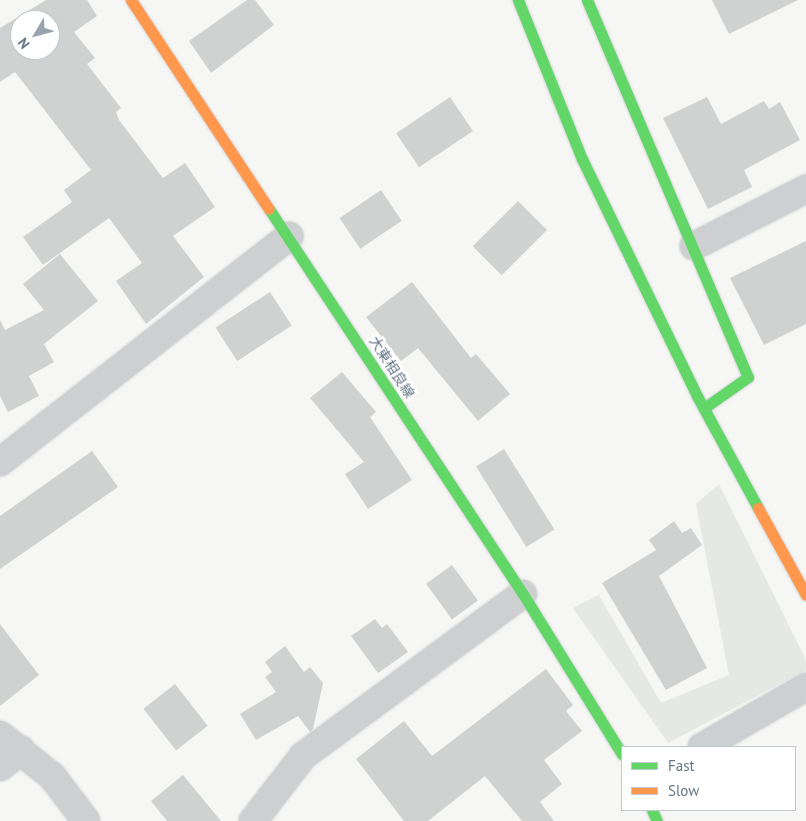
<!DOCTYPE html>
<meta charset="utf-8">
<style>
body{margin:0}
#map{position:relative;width:806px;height:821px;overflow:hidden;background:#f6f6f5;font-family:"PT Sans","Noto Sans JP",sans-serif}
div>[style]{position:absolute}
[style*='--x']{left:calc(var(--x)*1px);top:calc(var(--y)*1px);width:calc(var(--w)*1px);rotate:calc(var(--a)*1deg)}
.green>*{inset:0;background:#e6e9e3}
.building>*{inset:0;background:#d0d1d1;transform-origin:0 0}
.roads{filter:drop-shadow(0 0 1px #d1d3d4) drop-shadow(0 0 1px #d1d3d4)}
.street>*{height:28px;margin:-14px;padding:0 14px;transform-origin:14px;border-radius:14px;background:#cdcfd0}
.fast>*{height:11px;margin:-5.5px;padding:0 5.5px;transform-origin:5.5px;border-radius:5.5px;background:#63d668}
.slow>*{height:11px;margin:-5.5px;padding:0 5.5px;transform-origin:5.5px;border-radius:5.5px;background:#ff974d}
span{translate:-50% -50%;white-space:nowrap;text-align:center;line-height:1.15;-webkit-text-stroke:5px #fff;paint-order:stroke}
.street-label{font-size:14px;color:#657686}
.legend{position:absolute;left:621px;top:746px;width:175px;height:65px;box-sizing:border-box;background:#fff;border:1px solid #c1c8cf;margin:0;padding:6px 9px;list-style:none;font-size:15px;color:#657686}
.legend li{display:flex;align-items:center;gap:10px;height:25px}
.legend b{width:25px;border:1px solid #c1c8cf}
.north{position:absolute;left:10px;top:10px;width:50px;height:50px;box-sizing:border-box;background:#fff;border:1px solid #c1c8cf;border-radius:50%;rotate:233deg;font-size:14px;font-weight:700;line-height:20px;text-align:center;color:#657686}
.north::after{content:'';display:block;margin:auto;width:18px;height:22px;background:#98a3ad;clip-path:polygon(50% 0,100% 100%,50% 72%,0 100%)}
</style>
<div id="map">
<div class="green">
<div style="clip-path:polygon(719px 484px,806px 660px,806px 670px,668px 743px,573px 608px,599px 595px,661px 703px,729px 675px,696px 504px)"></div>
</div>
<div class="building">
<div style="clip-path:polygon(evenodd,46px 0,87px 0,97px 16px,74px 32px,95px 58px,87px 64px,121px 108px,116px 112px,119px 120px,163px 178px,185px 163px,215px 207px,173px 236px,204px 277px,146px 324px,116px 281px,142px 263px,109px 218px,43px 265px,23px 237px,72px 202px,64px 190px,91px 170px,15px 72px,0 82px,0 28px,46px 0,20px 20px,50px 20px,50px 50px,20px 50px,20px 20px)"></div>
<div style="clip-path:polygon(247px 0,255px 0,274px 25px,211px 73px,189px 41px)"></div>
<div style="clip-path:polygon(712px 0,798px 0,729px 34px)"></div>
<div style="left:450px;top:97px;width:41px;height:65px;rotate:56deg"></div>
<div style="clip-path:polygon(707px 97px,721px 124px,764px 101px,769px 109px,780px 102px,800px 140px,744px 170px,752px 187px,708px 209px,663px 118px)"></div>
<div style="left:381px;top:190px;width:37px;height:50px;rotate:56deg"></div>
<div style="left:518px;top:201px;width:41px;height:64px;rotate:45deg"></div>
<div style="clip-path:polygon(806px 241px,806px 324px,764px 345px,730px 278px)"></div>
<div style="clip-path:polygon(60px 254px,98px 301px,44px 344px,54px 362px,29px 376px,39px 396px,8px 412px,0 396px,0 320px,5px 330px,44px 310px,23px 284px)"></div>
<div style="clip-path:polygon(412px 282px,471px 358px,476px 354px,510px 394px,478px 421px,418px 348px,401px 361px,366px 317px)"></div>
<div style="left:270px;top:292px;width:40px;height:65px;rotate:57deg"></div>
<div style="clip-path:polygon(342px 372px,376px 412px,370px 417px,412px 480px,368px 509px,345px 474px,364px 462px,310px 398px)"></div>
<div style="left:504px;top:449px;width:95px;height:33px;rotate:58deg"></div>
<div style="clip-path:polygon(92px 451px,118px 487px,0 569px,0 516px)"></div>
<div style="clip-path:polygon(674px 521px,682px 533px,691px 528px,702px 545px,659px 576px,707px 668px,666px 690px,602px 583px,656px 550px,649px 540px)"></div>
<div style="left:452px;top:565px;width:44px;height:32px;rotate:54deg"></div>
<div style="clip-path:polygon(375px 619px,382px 628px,387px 624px,408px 652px,378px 673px,351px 636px)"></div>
<div style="clip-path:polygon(0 624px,39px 675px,0 706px)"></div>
<div style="clip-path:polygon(285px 646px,304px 672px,310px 667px,323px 683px,313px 729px,310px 732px,298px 716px,256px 740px,240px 714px,276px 692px,265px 677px,272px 672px,265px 662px)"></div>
<div style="clip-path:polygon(546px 669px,573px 705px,566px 711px,582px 731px,544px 760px,562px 784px,540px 802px,554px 821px,522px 821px,485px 776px,428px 821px,404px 821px,356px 759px,404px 721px,432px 756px)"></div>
<div style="left:175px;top:684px;width:53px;height:40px;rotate:52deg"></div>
<div style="clip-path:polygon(183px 775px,221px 821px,167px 821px,151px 801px)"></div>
</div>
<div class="roads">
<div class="street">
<div style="--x:694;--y:246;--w:126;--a:-27"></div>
<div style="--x:0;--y:462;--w:367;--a:-38"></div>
<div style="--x:0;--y:735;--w:66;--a:38.3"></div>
<div style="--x:52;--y:776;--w:56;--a:52.9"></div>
<div style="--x:702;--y:747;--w:120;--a:-30"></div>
<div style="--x:0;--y:767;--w:27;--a:-39"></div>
<div style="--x:253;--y:821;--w:82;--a:-52.4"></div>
<div style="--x:303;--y:756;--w:273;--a:-36.4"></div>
</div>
<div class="fast">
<div style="--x:518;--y:0;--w:171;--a:68.1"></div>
<div style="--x:582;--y:159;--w:263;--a:64.1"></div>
<div style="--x:697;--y:396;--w:128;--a:61.4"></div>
<div style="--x:587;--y:0;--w:410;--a:66.9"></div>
<div style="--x:748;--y:377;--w:54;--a:144.8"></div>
<div style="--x:269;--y:209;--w:461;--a:56.6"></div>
<div style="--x:523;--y:594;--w:188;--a:58.3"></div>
<div style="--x:652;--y:810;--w:12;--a:66"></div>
</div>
<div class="slow">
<div style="--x:131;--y:0;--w:250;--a:56.6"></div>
<div style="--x:758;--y:508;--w:99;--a:61.1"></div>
</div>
</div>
<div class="street-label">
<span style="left:392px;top:367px;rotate:57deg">大東相良線</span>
</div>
<ul class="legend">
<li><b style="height:6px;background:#63d668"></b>Fast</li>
<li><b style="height:6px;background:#ff974d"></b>Slow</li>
</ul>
<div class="north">N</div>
</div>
